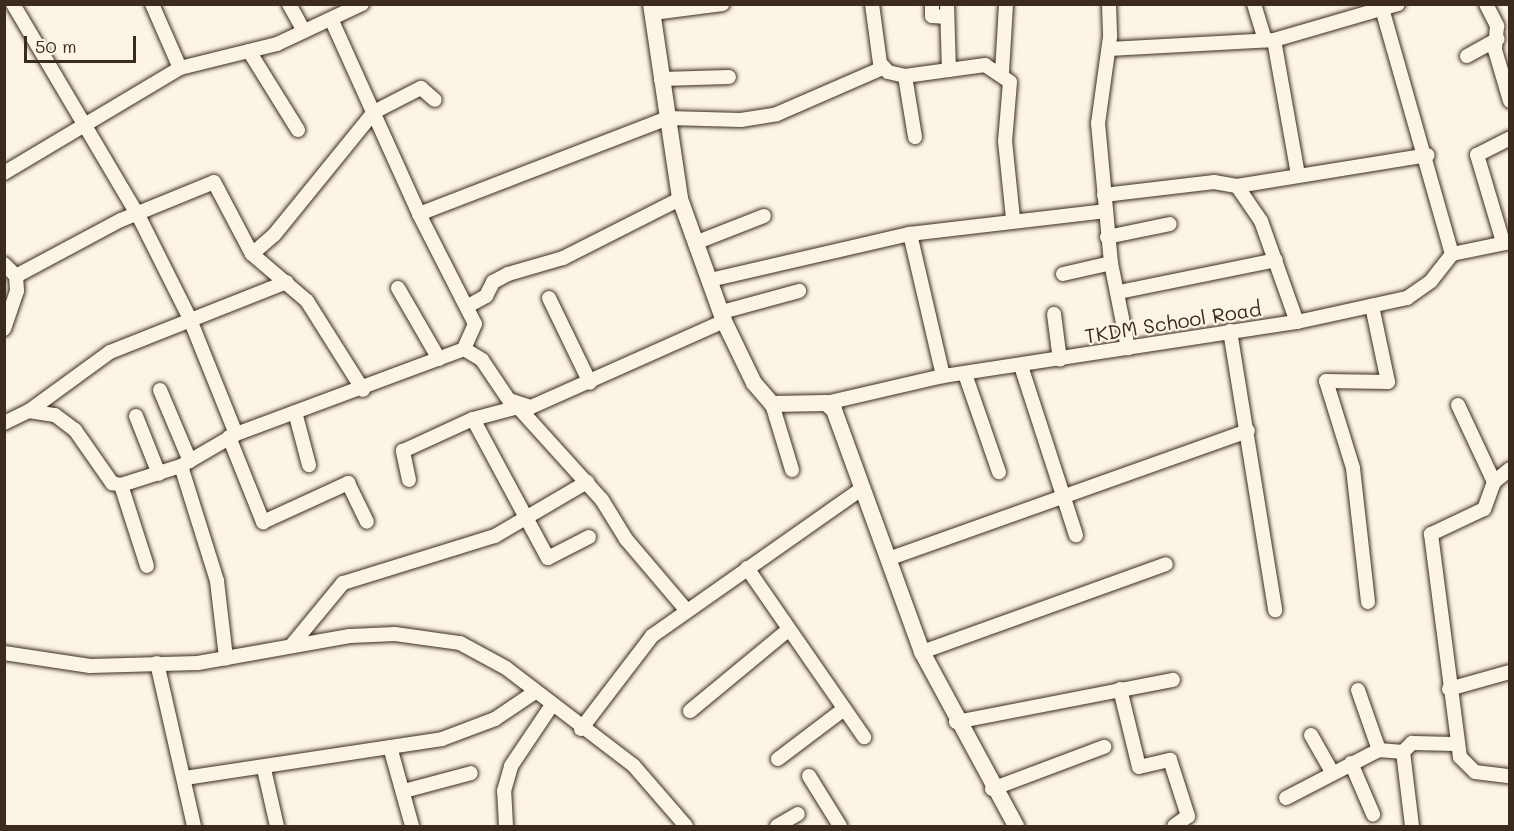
<!DOCTYPE html>
<style>
body{margin:0}
#map{position:relative;width:1514px;height:831px;overflow:hidden;background:#fcf5e5;font-family:Mali,sans-serif}
div>[style]{position:absolute}
[style*='--x']{left:calc(var(--x)*1px);top:calc(var(--y)*1px);width:calc(var(--w)*1px);rotate:calc(var(--a)*1deg)}
.roads{filter:drop-shadow(0 0 2px #3b2a1e) drop-shadow(0 0 2px #3b2a1e)}
.minor>*{height:14px;margin:-7px;padding:0 7px;transform-origin:7px;border-radius:7px;background:#fcf5e5}
.tertiary>*{height:16px;margin:-8px;padding:0 8px;transform-origin:8px;border-radius:8px;background:#fcf5e5}
span{translate:-50% -50%;white-space:nowrap;text-align:center;line-height:1.15;-webkit-text-stroke:4.5px #fcf5e5;paint-order:stroke}
.street-label{font-size:20px;color:#3b2a1e}
.frame{position:absolute;inset:0;border:6px solid #3b2a1e;pointer-events:none}
.scale{position:absolute;left:24px;top:36px;width:112px;height:27px;box-sizing:border-box;border:3px solid #3b2a1e;border-top:0;padding-left:8px;font-size:18px;line-height:21px;white-space:nowrap;color:#3b2a1e;-webkit-text-stroke:4px #fcf5e5;paint-order:stroke}
</style>
<div id="map">
<div class="roads">
<div class="minor">
<div style="--x:13;--y:4;--w:245;--a:59.4"></div>
<div style="--x:138;--y:215;--w:114;--a:63.4"></div>
<div style="--x:189;--y:317;--w:126;--a:68.1"></div>
<div style="--x:152;--y:4;--w:70;--a:66.4"></div>
<div style="--x:289;--y:4;--w:31;--a:61"></div>
<div style="--x:872;--y:4;--w:60;--a:82.3"></div>
<div style="--x:880;--y:63;--w:12;--a:48"></div>
<div style="--x:888;--y:72;--w:17;--a:13"></div>
<div style="--x:905;--y:76;--w:81;--a:-7.8"></div>
<div style="--x:985;--y:65;--w:30;--a:34"></div>
<div style="--x:1010;--y:82;--w:59;--a:94.8"></div>
<div style="--x:1005;--y:141;--w:77;--a:84.1"></div>
<div style="--x:932;--y:4;--w:12;--a:90"></div>
<div style="--x:932;--y:16;--w:15;--a:4"></div>
<div style="--x:947;--y:4;--w:66;--a:88.3"></div>
<div style="--x:1109;--y:4;--w:33;--a:88"></div>
<div style="--x:1110;--y:37;--w:87;--a:97.9"></div>
<div style="--x:1098;--y:123;--w:141;--a:84.7"></div>
<div style="--x:1111;--y:263;--w:87;--a:78.7"></div>
<div style="--x:1254;--y:4;--w:38;--a:73"></div>
<div style="--x:1486;--y:4;--w:25;--a:63"></div>
<div style="--x:1497;--y:26;--w:24;--a:95"></div>
<div style="--x:1495;--y:50;--w:53;--a:73.6"></div>
<div style="--x:1383;--y:12;--w:252;--a:74.1"></div>
<div style="--x:653;--y:13;--w:70;--a:-7.4"></div>
<div style="--x:332;--y:21;--w:212;--a:65.7"></div>
<div style="--x:419;--y:214;--w:123;--a:63"></div>
<div style="--x:475;--y:324;--w:27;--a:114"></div>
<div style="--x:1274;--y:40;--w:137;--a:79.9"></div>
<div style="--x:1109;--y:49;--w:165;--a:-3.1"></div>
<div style="--x:1274;--y:40;--w:129;--a:-16.2"></div>
<div style="--x:249;--y:51;--w:93;--a:58.2"></div>
<div style="--x:1467;--y:56;--w:35;--a:-29"></div>
<div style="--x:1002;--y:72;--w:68;--a:-86.6"></div>
<div style="--x:905;--y:76;--w:62;--a:80.7"></div>
<div style="--x:661;--y:79;--w:68;--a:-1.7"></div>
<div style="--x:4;--y:173;--w:205;--a:-30.8"></div>
<div style="--x:180;--y:68;--w:100;--a:-13.9"></div>
<div style="--x:277;--y:44;--w:94;--a:-25.2"></div>
<div style="--x:1237;--y:186;--w:193;--a:-9.2"></div>
<div style="--x:1104;--y:195;--w:111;--a:-6.7"></div>
<div style="--x:1214;--y:182;--w:23;--a:10"></div>
<div style="--x:1237;--y:186;--w:42;--a:55.6"></div>
<div style="--x:1261;--y:221;--w:107;--a:70.4"></div>
<div style="--x:419;--y:214;--w:267;--a:-21.1"></div>
<div style="--x:668;--y:118;--w:73;--a:1.6"></div>
<div style="--x:741;--y:120;--w:36;--a:-9"></div>
<div style="--x:777;--y:114;--w:116;--a:-23.5"></div>
<div style="--x:910;--y:234;--w:146;--a:76.9"></div>
<div style="--x:1107;--y:237;--w:64;--a:-11.7"></div>
<div style="--x:1503;--y:242;--w:91;--a:-106.6"></div>
<div style="--x:1477;--y:155;--w:37;--a:-27"></div>
<div style="--x:695;--y:243;--w:74;--a:-21.4"></div>
<div style="--x:252;--y:254;--w:29;--a:-41"></div>
<div style="--x:274;--y:235;--w:159;--a:-50.9"></div>
<div style="--x:374;--y:112;--w:53;--a:-27.1"></div>
<div style="--x:421;--y:88;--w:18;--a:41"></div>
<div style="--x:4;--y:264;--w:17;--a:45"></div>
<div style="--x:16;--y:276;--w:15;--a:86"></div>
<div style="--x:17;--y:291;--w:40;--a:108.9"></div>
<div style="--x:1063;--y:274;--w:49;--a:-12.9"></div>
<div style="--x:16;--y:276;--w:119;--a:-28.1"></div>
<div style="--x:121;--y:220;--w:100;--a:-22.2"></div>
<div style="--x:214;--y:182;--w:81;--a:62.2"></div>
<div style="--x:252;--y:254;--w:72;--a:40.5"></div>
<div style="--x:307;--y:301;--w:105;--a:57.8"></div>
<div style="--x:710;--y:280;--w:205;--a:-13"></div>
<div style="--x:910;--y:234;--w:197;--a:-6.7"></div>
<div style="--x:398;--y:288;--w:82;--a:60"></div>
<div style="--x:1119;--y:292;--w:160;--a:-11.5"></div>
<div style="--x:549;--y:298;--w:94;--a:64.2"></div>
<div style="--x:468;--y:306;--w:21;--a:-29"></div>
<div style="--x:486;--y:296;--w:16;--a:-63"></div>
<div style="--x:493;--y:282;--w:17;--a:-28"></div>
<div style="--x:508;--y:274;--w:57;--a:-16.2"></div>
<div style="--x:563;--y:258;--w:131;--a:-26.8"></div>
<div style="--x:722;--y:312;--w:80;--a:-15.3"></div>
<div style="--x:1054;--y:314;--w:46;--a:82.6"></div>
<div style="--x:1230;--y:331;--w:283;--a:80.8"></div>
<div style="--x:1021;--y:366;--w:178;--a:72"></div>
<div style="--x:965;--y:374;--w:104;--a:70.9"></div>
<div style="--x:160;--y:390;--w:77;--a:67.1"></div>
<div style="--x:826;--y:403;--w:120;--a:-13"></div>
<div style="--x:943;--y:376;--w:358;--a:-8.7"></div>
<div style="--x:1297;--y:322;--w:113;--a:-12.3"></div>
<div style="--x:1407;--y:298;--w:29;--a:-35"></div>
<div style="--x:1431;--y:281;--w:34;--a:-52"></div>
<div style="--x:1452;--y:254;--w:59;--a:-11.7"></div>
<div style="--x:772;--y:404;--w:69;--a:73.1"></div>
<div style="--x:1458;--y:405;--w:85;--a:64.9"></div>
<div style="--x:29;--y:411;--w:100;--a:-36.1"></div>
<div style="--x:110;--y:352;--w:190;--a:-21.6"></div>
<div style="--x:295;--y:412;--w:55;--a:75.2"></div>
<div style="--x:136;--y:416;--w:62;--a:68.4"></div>
<div style="--x:473;--y:419;--w:158;--a:61.7"></div>
<div style="--x:548;--y:558;--w:46;--a:-27.1"></div>
<div style="--x:4;--y:423;--w:28;--a:-26"></div>
<div style="--x:29;--y:411;--w:26;--a:9"></div>
<div style="--x:55;--y:415;--w:25;--a:37"></div>
<div style="--x:75;--y:430;--w:65;--a:55.1"></div>
<div style="--x:112;--y:483;--w:9;--a:13"></div>
<div style="--x:121;--y:485;--w:63;--a:-17.6"></div>
<div style="--x:181;--y:466;--w:64;--a:-30.2"></div>
<div style="--x:236;--y:434;--w:243;--a:-20.4"></div>
<div style="--x:464;--y:349;--w:21;--a:31"></div>
<div style="--x:482;--y:360;--w:48;--a:56"></div>
<div style="--x:509;--y:400;--w:23;--a:18"></div>
<div style="--x:531;--y:407;--w:211;--a:-24"></div>
<div style="--x:229;--y:437;--w:92;--a:68.2"></div>
<div style="--x:263;--y:522;--w:94;--a:-24.6"></div>
<div style="--x:348;--y:483;--w:43;--a:64"></div>
<div style="--x:181;--y:466;--w:121;--a:72.6"></div>
<div style="--x:217;--y:581;--w:78;--a:83.3"></div>
<div style="--x:1510;--y:469;--w:21;--a:141"></div>
<div style="--x:1494;--y:482;--w:29;--a:110"></div>
<div style="--x:1484;--y:509;--w:59;--a:154.7"></div>
<div style="--x:1431;--y:534;--w:225;--a:82.6"></div>
<div style="--x:1460;--y:757;--w:21;--a:45"></div>
<div style="--x:1475;--y:772;--w:35;--a:7"></div>
<div style="--x:409;--y:480;--w:30;--a:-102"></div>
<div style="--x:403;--y:451;--w:77;--a:-24.6"></div>
<div style="--x:473;--y:419;--w:47;--a:-14.9"></div>
<div style="--x:518;--y:407;--w:125;--a:47.9"></div>
<div style="--x:602;--y:500;--w:46;--a:58.4"></div>
<div style="--x:626;--y:539;--w:94;--a:49.7"></div>
<div style="--x:121;--y:485;--w:85;--a:72.2"></div>
<div style="--x:888;--y:559;--w:382;--a:-19.6"></div>
<div style="--x:747;--y:568;--w:206;--a:55.3"></div>
<div style="--x:1368;--y:602;--w:135;--a:-96.4"></div>
<div style="--x:1353;--y:468;--w:91;--a:-107.2"></div>
<div style="--x:1326;--y:381;--w:62;--a:0.9"></div>
<div style="--x:1388;--y:382;--w:78;--a:-101.9"></div>
<div style="--x:291;--y:646;--w:82;--a:-50.5"></div>
<div style="--x:343;--y:583;--w:159;--a:-17.2"></div>
<div style="--x:495;--y:536;--w:107;--a:-30.4"></div>
<div style="--x:922;--y:652;--w:259;--a:-19.8"></div>
<div style="--x:4;--y:653;--w:87;--a:8.6"></div>
<div style="--x:90;--y:666;--w:108;--a:-1.6"></div>
<div style="--x:198;--y:663;--w:154;--a:-10.1"></div>
<div style="--x:350;--y:636;--w:45;--a:-2.5"></div>
<div style="--x:395;--y:634;--w:66;--a:7.9"></div>
<div style="--x:460;--y:643;--w:52;--a:28.5"></div>
<div style="--x:506;--y:668;--w:161;--a:37.4"></div>
<div style="--x:634;--y:766;--w:79;--a:49.1"></div>
<div style="--x:157;--y:663;--w:167;--a:77.2"></div>
<div style="--x:1120;--y:689;--w:80;--a:76.3"></div>
<div style="--x:1139;--y:767;--w:32;--a:-13"></div>
<div style="--x:1170;--y:760;--w:59;--a:72.2"></div>
<div style="--x:1188;--y:816;--w:17;--a:144"></div>
<div style="--x:1449;--y:689;--w:63;--a:-15.6"></div>
<div style="--x:1358;--y:690;--w:64;--a:70.7"></div>
<div style="--x:690;--y:711;--w:127;--a:-39.6"></div>
<div style="--x:956;--y:722;--w:221;--a:-11"></div>
<div style="--x:581;--y:729;--w:117;--a:-52.6"></div>
<div style="--x:652;--y:636;--w:254;--a:-35.1"></div>
<div style="--x:1311;--y:735;--w:43;--a:60.4"></div>
<div style="--x:390;--y:747;--w:82;--a:74.4"></div>
<div style="--x:778;--y:759;--w:83;--a:-37.1"></div>
<div style="--x:1351;--y:763;--w:56;--a:66.7"></div>
<div style="--x:264;--y:769;--w:58;--a:77.2"></div>
<div style="--x:809;--y:776;--w:59;--a:58.2"></div>
<div style="--x:185;--y:778;--w:260;--a:-8.6"></div>
<div style="--x:442;--y:739;--w:57;--a:-20.7"></div>
<div style="--x:495;--y:719;--w:48;--a:-34"></div>
<div style="--x:992;--y:789;--w:120;--a:-20.6"></div>
<div style="--x:404;--y:791;--w:69;--a:-15"></div>
<div style="--x:1286;--y:798;--w:105;--a:-27.3"></div>
<div style="--x:1379;--y:750;--w:24;--a:5"></div>
<div style="--x:506;--y:826;--w:35;--a:-93"></div>
<div style="--x:504;--y:791;--w:26;--a:-74"></div>
<div style="--x:511;--y:766;--w:73;--a:-56.1"></div>
<div style="--x:777;--y:826;--w:24;--a:-30"></div>
<div style="--x:1412;--y:826;--w:75;--a:-96.9"></div>
<div style="--x:1403;--y:752;--w:13;--a:-45"></div>
<div style="--x:1412;--y:743;--w:44;--a:1.3"></div>
</div>
<div class="tertiary">
<div style="--x:651;--y:4;--w:197;--a:81.5"></div>
<div style="--x:680;--y:199;--w:130;--a:70.2"></div>
<div style="--x:724;--y:321;--w:69;--a:64.2"></div>
<div style="--x:754;--y:383;--w:28;--a:49"></div>
<div style="--x:772;--y:404;--w:54;--a:-1.1"></div>
<div style="--x:826;--y:403;--w:11;--a:41"></div>
<div style="--x:834;--y:410;--w:258;--a:70"></div>
<div style="--x:922;--y:652;--w:198;--a:61.6"></div>
</div>
</div>
<div class="street-label">
<span style="left:1173px;top:322px;rotate:-9deg">TKDM School Road</span>
</div>
<div class="frame"></div>
<div class="scale">50 m</div>
</div>
